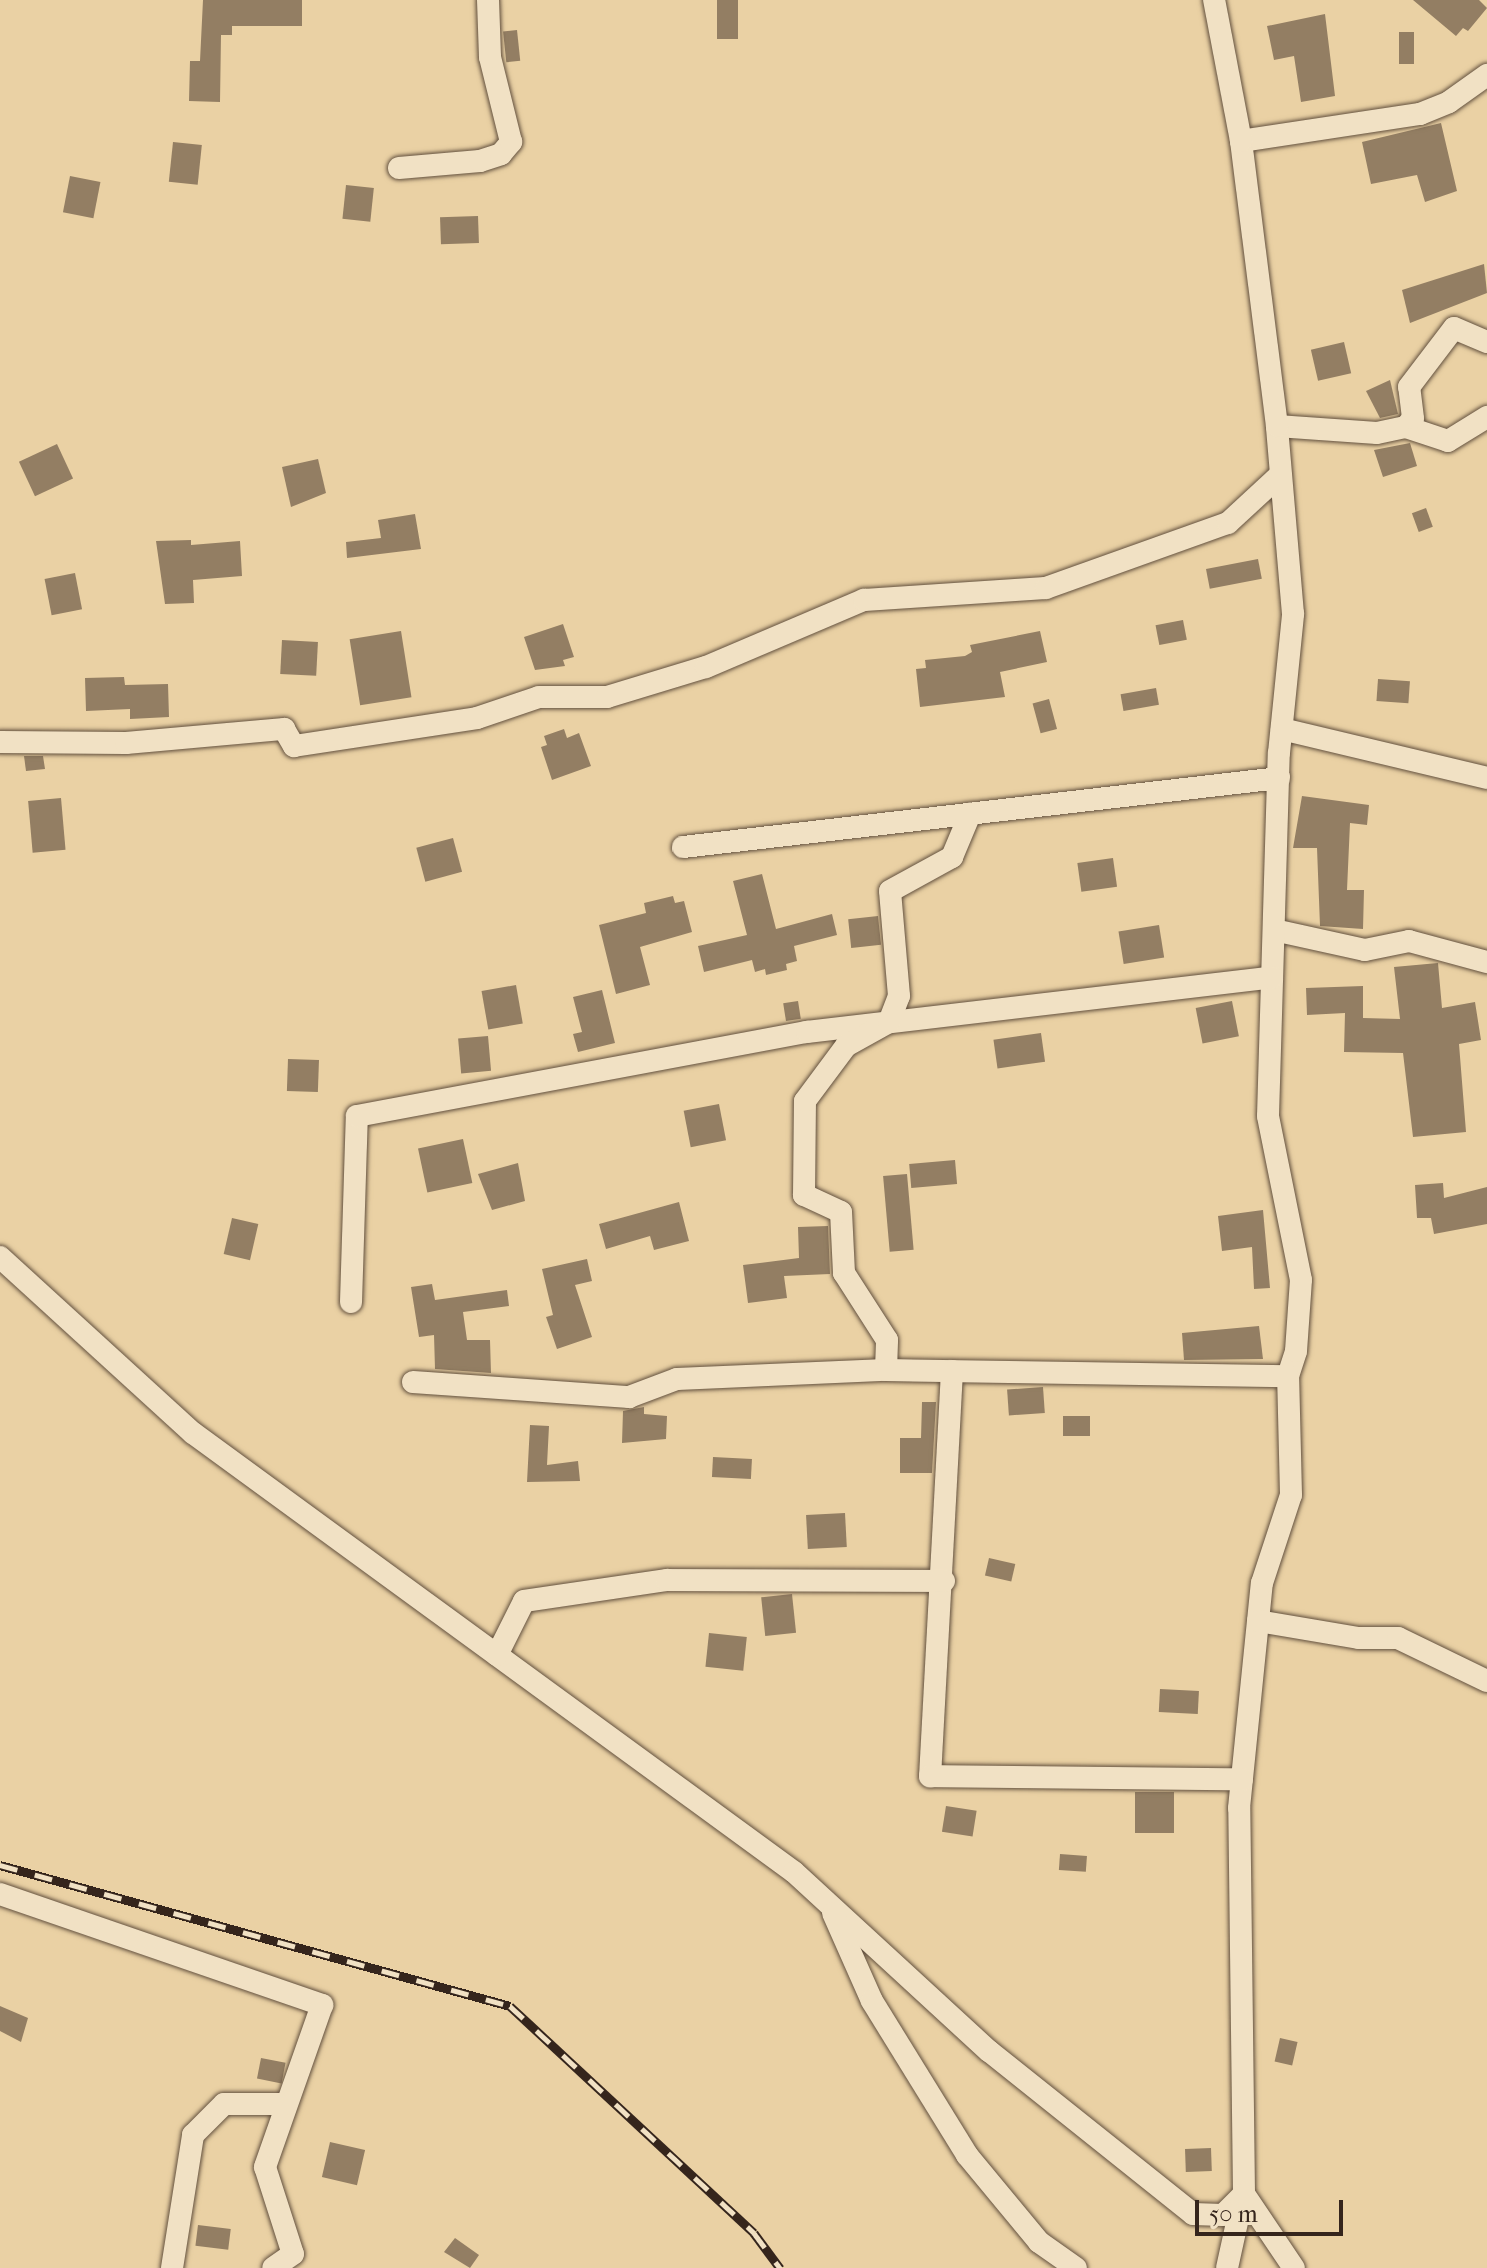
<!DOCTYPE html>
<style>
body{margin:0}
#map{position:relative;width:1487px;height:2268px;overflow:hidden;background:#ead1a4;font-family:"IM FELL French Canon",serif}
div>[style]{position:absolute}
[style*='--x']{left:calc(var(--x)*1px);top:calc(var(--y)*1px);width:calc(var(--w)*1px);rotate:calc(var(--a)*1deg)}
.building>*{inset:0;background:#937e63;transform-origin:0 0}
.roads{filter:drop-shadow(0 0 2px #62503e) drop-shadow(0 0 2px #62503e)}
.street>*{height:22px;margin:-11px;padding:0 11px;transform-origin:11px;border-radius:11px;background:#f1e1c4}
.rail>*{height:9px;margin-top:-4.5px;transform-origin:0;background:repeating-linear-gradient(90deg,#f1e1c4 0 18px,#35251c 0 36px);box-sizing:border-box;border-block:2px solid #35251c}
span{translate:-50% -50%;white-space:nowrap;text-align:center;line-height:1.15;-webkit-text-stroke:7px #f1e1c4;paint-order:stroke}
.scale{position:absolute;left:1195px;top:2200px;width:148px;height:36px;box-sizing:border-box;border:4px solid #35251c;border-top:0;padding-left:10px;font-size:24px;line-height:28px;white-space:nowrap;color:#35251c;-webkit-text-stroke:6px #f1e1c4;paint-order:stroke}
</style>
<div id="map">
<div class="building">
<div style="clip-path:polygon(203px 0,302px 0,302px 26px,232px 26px,232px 35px,221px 35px,220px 102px,189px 101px,190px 61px,200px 61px)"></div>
<div style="left:717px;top:0;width:21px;height:39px"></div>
<div style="clip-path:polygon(1413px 0,1479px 0,1487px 8px,1468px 31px,1463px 28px,1456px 36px)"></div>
<div style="clip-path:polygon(1325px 14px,1335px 96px,1301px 102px,1294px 56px,1274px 60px,1267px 26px)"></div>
<div style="left:517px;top:30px;width:31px;height:14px;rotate:84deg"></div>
<div style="left:1399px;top:32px;width:15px;height:32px"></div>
<div style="clip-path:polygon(1441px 123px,1457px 191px,1425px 202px,1417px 175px,1371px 184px,1362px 142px)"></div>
<div style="left:173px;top:142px;width:29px;height:40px;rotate:6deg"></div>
<div style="left:70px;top:176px;width:31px;height:37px;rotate:11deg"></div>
<div style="left:346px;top:185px;width:28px;height:34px;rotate:6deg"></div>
<div style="left:478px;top:216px;width:27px;height:38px;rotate:88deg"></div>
<div style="clip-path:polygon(1484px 264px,1487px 293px,1410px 323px,1402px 290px)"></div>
<div style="left:1344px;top:342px;width:32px;height:34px;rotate:77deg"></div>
<div style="clip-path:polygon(1390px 380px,1398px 414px,1380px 418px,1366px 391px)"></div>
<div style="clip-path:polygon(1410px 443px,1417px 466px,1383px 477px,1374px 450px)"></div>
<div style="left:57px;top:444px;width:38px;height:42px;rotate:65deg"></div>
<div style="clip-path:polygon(318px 459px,326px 493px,291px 507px,282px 467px)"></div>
<div style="left:1426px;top:508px;width:20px;height:15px;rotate:70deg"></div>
<div style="clip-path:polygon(415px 514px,421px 549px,347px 558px,346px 542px,381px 538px,378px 520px)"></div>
<div style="clip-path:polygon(191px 540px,191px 545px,240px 541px,242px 576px,193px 580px,194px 603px,165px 604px,156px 541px)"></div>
<div style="left:1258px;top:559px;width:20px;height:53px;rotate:79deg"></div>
<div style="left:75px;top:573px;width:37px;height:31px;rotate:79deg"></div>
<div style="left:1183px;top:620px;width:20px;height:28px;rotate:79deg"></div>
<div style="clip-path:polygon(563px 624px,574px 657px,563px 660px,565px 666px,535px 670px,524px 637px)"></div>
<div style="left:401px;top:631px;width:67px;height:52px;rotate:81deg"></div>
<div style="clip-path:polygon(1040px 631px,1047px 662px,1000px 672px,1005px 697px,920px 707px,916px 669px,926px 668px,925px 660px,965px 656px,972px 652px,970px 645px)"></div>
<div style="left:282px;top:640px;width:36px;height:34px;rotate:3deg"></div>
<div style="clip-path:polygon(124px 677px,125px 685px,168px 684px,169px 717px,130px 719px,130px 709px,86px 711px,85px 678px)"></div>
<div style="left:1378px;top:679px;width:32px;height:22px;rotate:4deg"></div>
<div style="left:1156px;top:688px;width:17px;height:36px;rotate:80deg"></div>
<div style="left:1049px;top:699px;width:31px;height:17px;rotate:75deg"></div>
<div style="clip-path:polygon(564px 729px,567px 738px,579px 733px,591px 766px,552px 780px,541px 747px,547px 745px,544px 736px)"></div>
<div style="clip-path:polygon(24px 756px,43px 756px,45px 769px,26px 771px)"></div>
<div style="clip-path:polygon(1302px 796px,1369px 805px,1367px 825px,1350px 823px,1347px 890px,1364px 890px,1363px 929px,1320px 926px,1317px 848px,1293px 848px)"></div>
<div style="left:61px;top:798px;width:52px;height:33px;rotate:85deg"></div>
<div style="left:453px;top:838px;width:35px;height:38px;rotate:75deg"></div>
<div style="left:1113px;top:858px;width:29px;height:36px;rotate:82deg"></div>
<div style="clip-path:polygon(762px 874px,776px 929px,832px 914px,837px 935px,794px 946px,797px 961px,786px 964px,787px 970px,766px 975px,765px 969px,755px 972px,752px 960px,704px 972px,698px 946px,747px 935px,733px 881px)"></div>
<div style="clip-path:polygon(673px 896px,675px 903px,684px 901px,692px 932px,640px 947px,650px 985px,616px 994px,599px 925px,646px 913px,644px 903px)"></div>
<div style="left:878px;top:916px;width:29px;height:30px;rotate:84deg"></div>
<div style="left:1159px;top:925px;width:33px;height:41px;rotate:81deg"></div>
<div style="clip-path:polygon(1438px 963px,1442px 1008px,1475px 1002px,1481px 1040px,1459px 1044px,1466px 1132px,1413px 1137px,1403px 1053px,1344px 1052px,1345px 1013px,1307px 1015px,1306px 988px,1363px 986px,1363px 1018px,1400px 1019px,1394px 967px)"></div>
<div style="left:516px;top:985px;width:39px;height:35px;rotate:80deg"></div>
<div style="clip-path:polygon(602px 990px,615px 1043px,578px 1052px,573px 1034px,582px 1032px,573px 997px)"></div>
<div style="left:798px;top:1001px;width:18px;height:15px;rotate:81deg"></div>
<div style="left:1232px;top:1001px;width:36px;height:37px;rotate:79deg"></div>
<div style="left:1041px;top:1033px;width:29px;height:48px;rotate:82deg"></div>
<div style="left:488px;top:1036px;width:35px;height:30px;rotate:85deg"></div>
<div style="left:288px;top:1059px;width:31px;height:32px;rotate:2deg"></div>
<div style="left:719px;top:1104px;width:37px;height:36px;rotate:79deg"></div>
<div style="left:463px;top:1139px;width:45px;height:46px;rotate:78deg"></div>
<div style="left:955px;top:1160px;width:24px;height:46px;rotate:85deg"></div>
<div style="clip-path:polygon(518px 1163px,525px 1201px,492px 1210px,478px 1174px)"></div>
<div style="left:907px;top:1174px;width:76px;height:24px;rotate:85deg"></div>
<div style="clip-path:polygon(1443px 1183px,1444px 1198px,1487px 1187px,1487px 1224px,1434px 1234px,1431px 1218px,1417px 1218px,1415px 1185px)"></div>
<div style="clip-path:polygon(679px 1202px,689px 1241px,654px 1250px,650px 1236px,606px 1249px,599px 1224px)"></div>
<div style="clip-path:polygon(1263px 1210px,1270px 1288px,1254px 1289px,1252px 1247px,1222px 1251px,1218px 1216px)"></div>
<div style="left:232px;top:1218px;width:27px;height:37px;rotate:13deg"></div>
<div style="clip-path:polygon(828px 1226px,830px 1274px,784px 1276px,787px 1298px,748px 1303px,743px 1265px,799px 1258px,798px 1227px)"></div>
<div style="clip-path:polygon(587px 1259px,592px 1281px,575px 1285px,592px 1337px,557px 1349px,546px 1317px,553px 1315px,542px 1269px)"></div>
<div style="clip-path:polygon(432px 1284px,435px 1300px,507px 1290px,509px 1306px,463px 1312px,467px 1340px,490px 1340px,491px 1373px,435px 1369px,434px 1335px,419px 1337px,411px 1287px)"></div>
<div style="clip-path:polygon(1259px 1326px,1263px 1359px,1184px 1360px,1182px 1333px)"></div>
<div style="left:1043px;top:1387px;width:26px;height:36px;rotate:86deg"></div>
<div style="clip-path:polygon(922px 1402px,936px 1402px,932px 1473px,900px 1473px,900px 1438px,921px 1438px)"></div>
<div style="clip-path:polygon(644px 1407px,644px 1414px,667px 1416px,666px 1439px,622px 1443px,623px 1411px)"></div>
<div style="left:1063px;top:1416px;width:27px;height:20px"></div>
<div style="clip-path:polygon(530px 1425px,549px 1426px,547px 1465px,578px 1461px,580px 1481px,527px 1482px)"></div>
<div style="left:713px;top:1457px;width:39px;height:20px;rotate:3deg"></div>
<div style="left:845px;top:1513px;width:34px;height:39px;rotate:87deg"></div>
<div style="left:989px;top:1558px;width:27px;height:18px;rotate:13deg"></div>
<div style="left:792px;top:1594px;width:39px;height:31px;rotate:84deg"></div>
<div style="left:709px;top:1633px;width:38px;height:34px;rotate:6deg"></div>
<div style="left:1160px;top:1689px;width:39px;height:23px;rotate:3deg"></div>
<div style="left:1135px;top:1792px;width:39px;height:41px"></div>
<div style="left:946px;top:1806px;width:31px;height:26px;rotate:9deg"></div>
<div style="left:1060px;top:1854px;width:27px;height:16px;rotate:4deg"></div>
<div style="clip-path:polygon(0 2006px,28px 2018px,21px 2042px,0 2031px)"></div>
<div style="left:1280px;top:2038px;width:18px;height:24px;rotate:13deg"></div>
<div style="left:261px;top:2058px;width:25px;height:21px;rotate:11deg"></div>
<div style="left:330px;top:2142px;width:36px;height:36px;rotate:13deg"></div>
<div style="left:1211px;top:2148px;width:23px;height:26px;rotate:88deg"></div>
<div style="left:198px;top:2225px;width:33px;height:21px;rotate:7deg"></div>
<div style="clip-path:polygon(455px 2238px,479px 2255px,470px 2268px,444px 2252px)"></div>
</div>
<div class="roads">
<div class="street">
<div style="--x:1241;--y:141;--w:181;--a:-8.6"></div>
<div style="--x:1420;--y:114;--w:31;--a:-22"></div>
<div style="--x:1449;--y:102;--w:47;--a:-35.4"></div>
<div style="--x:399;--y:168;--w:81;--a:-4.9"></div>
<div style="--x:480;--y:161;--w:22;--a:-18"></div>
<div style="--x:501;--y:154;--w:16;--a:-50"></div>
<div style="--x:511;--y:142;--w:88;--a:-103.9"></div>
<div style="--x:490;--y:57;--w:57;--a:-92"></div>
<div style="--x:1277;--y:426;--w:100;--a:4"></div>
<div style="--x:1377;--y:433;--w:30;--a:-12"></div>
<div style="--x:1406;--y:427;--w:44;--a:18.4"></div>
<div style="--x:1448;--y:441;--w:46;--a:-31.6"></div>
<div style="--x:1406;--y:427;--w:11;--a:-52"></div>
<div style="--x:1413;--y:418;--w:31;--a:-97"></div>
<div style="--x:1409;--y:387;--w:74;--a:-52.7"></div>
<div style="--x:1454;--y:328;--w:36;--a:23"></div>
<div style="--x:1282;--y:729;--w:211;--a:13.4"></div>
<div style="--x:0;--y:742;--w:126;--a:0.5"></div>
<div style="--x:126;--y:743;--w:159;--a:-5.1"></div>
<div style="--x:284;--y:729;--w:20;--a:60"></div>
<div style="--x:294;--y:746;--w:185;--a:-8.7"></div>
<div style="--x:477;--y:718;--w:65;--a:-18.7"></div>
<div style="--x:539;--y:697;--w:68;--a:0"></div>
<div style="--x:607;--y:697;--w:103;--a:-16.9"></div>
<div style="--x:706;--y:667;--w:172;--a:-23"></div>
<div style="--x:864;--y:600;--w:182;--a:-3.8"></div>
<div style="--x:1046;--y:588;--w:193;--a:-19.7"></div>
<div style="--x:1228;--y:523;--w:71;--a:-42.7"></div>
<div style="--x:683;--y:847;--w:600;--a:-6.6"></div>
<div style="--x:1274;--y:930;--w:93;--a:12.4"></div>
<div style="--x:1365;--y:950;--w:45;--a:-11.6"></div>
<div style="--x:1409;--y:941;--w:81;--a:15.1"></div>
<div style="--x:0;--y:1257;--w:261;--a:42.4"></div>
<div style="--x:193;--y:1433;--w:744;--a:36.15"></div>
<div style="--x:794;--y:1872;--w:265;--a:42.6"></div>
<div style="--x:989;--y:2051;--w:261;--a:38.6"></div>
<div style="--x:1193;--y:2214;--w:30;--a:2"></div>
<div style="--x:1223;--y:2215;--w:30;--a:-45"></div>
<div style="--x:1244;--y:2194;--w:386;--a:-90.7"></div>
<div style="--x:1239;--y:1808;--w:226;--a:-84.2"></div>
<div style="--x:1262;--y:1583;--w:93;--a:-71.8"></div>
<div style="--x:1291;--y:1495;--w:119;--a:-91.4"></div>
<div style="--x:1288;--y:1376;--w:26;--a:-72"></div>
<div style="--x:1296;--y:1351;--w:71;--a:-86"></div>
<div style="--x:1301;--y:1280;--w:167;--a:-101.4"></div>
<div style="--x:1268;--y:1116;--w:363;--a:-88.3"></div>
<div style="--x:1279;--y:753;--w:140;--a:-84.2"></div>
<div style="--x:1293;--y:614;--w:189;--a:-94.9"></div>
<div style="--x:1277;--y:426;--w:287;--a:-97.2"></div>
<div style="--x:1241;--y:141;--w:144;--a:-100.8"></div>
<div style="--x:351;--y:1302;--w:186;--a:-88.2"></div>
<div style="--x:357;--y:1116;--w:458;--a:-10.6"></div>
<div style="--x:807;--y:1032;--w:468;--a:-6.7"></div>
<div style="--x:886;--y:1370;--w:30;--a:-88"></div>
<div style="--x:887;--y:1340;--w:80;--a:-122.7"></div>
<div style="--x:844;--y:1273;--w:61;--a:-92.8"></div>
<div style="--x:841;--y:1212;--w:41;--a:-155.3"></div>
<div style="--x:804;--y:1195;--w:94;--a:-89.4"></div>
<div style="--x:805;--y:1101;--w:69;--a:-53.3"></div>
<div style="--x:846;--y:1046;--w:49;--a:-29.2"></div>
<div style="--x:889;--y:1022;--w:28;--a:-69"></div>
<div style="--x:899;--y:996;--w:105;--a:-94.9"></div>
<div style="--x:890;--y:891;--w:71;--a:-28.7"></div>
<div style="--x:952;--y:857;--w:47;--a:-67.3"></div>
<div style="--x:952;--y:1371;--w:406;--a:93.1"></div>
<div style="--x:930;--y:1776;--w:312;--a:0.6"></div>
<div style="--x:413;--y:1382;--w:217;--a:4"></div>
<div style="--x:629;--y:1397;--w:51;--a:-20.6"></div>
<div style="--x:677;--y:1379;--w:209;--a:-2.5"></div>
<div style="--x:886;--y:1370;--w:402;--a:0.9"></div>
<div style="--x:1258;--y:1621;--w:102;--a:9.6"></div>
<div style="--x:1359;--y:1638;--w:39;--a:0"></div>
<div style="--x:1398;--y:1638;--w:99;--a:25.8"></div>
<div style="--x:497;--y:1655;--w:60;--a:-63.4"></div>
<div style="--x:524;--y:1601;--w:145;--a:-8.4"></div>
<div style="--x:667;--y:1580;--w:277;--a:0.2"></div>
<div style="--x:0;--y:1894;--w:341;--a:19"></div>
<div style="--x:322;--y:2005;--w:172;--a:109.4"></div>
<div style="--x:265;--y:2167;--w:91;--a:72.2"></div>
<div style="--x:293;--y:2254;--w:24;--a:145"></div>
<div style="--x:833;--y:1913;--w:96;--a:66.1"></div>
<div style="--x:872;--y:2001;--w:181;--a:58.3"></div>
<div style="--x:967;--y:2155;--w:113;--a:50.4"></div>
<div style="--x:1039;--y:2242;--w:45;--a:35.1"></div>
<div style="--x:1244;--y:2194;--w:89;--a:56"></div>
<div style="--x:172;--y:2268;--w:135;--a:-81"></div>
<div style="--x:193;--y:2135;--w:44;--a:-45"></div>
<div style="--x:224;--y:2104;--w:62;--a:0"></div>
<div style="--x:1227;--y:2268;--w:75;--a:-77.6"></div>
</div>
</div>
<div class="rail">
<div style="--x:0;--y:1865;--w:529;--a:15.45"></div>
<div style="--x:510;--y:2006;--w:333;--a:42.9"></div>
<div style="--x:754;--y:2233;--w:44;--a:53.4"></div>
</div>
<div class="scale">50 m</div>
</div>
